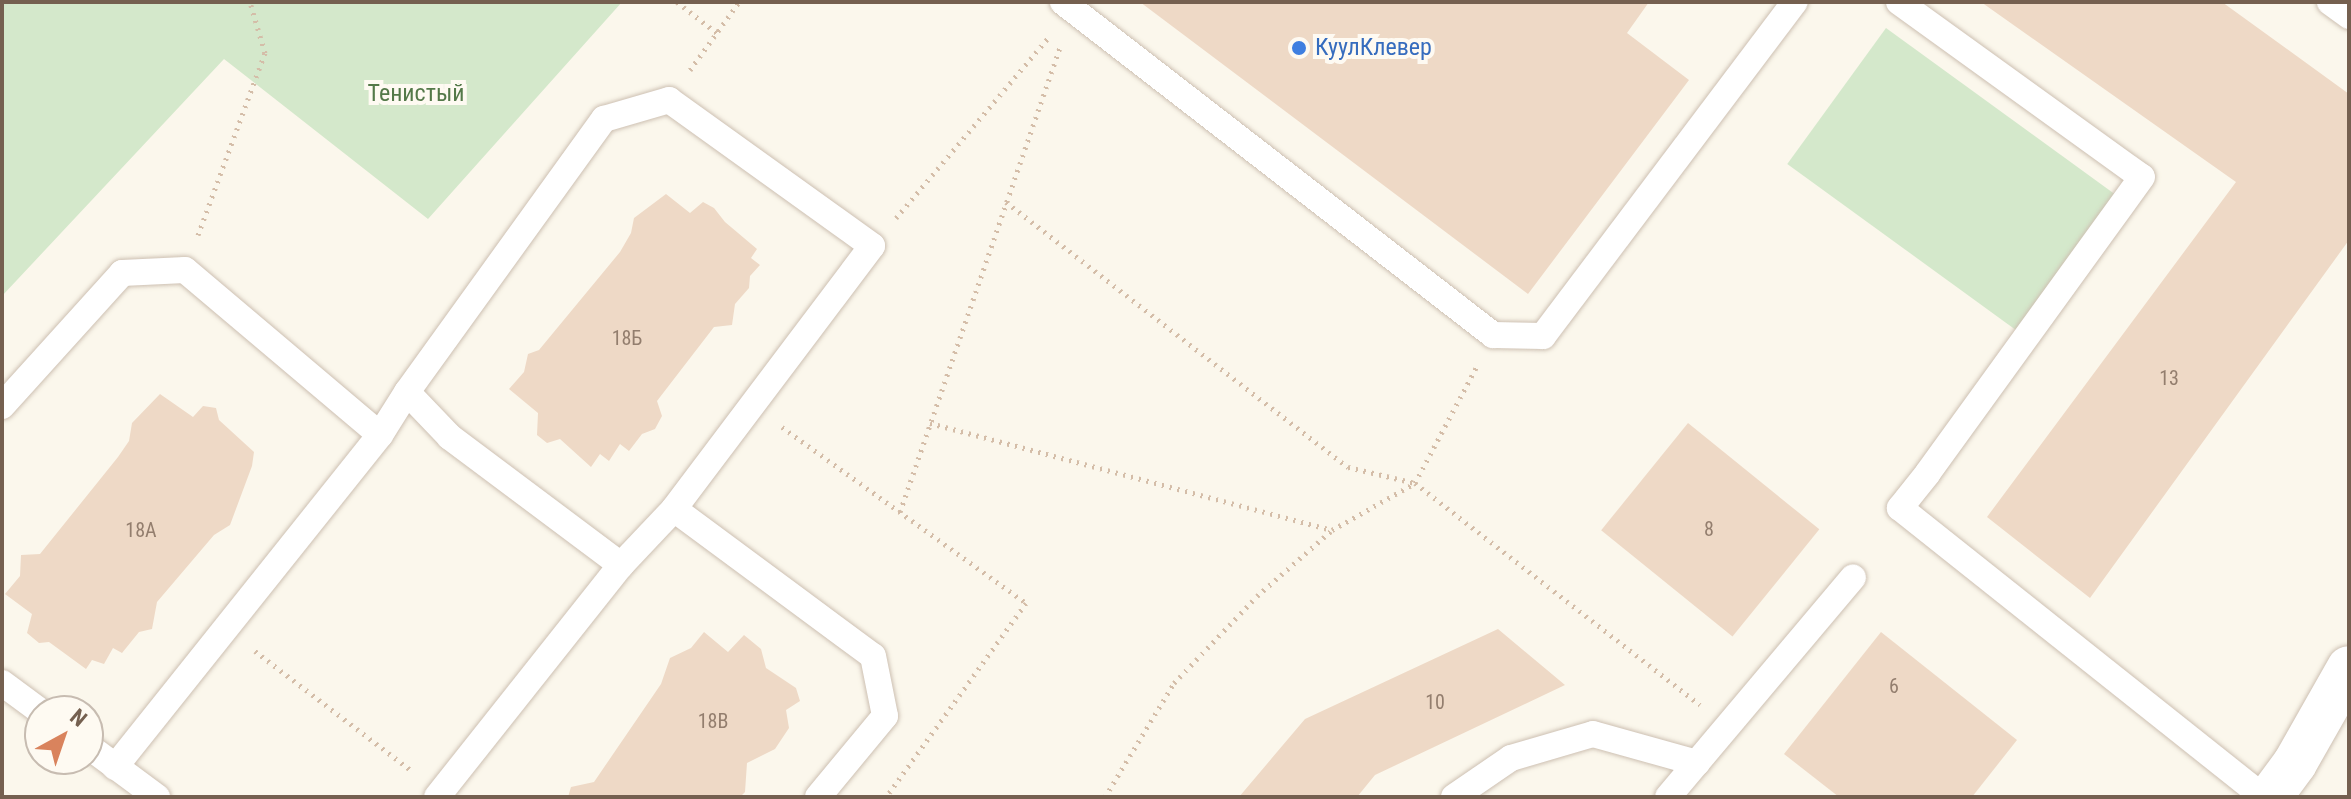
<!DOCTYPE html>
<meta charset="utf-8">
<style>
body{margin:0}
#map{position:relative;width:2351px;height:799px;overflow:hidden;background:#fbf7ec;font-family:"Roboto Condensed",sans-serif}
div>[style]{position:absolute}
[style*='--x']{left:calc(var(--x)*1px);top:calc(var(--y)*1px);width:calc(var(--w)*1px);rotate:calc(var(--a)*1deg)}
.green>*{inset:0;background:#d4e8cb;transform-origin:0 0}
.building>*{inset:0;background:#eed9c6;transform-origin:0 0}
.path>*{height:5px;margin-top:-2.5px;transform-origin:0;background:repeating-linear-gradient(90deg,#d4bda8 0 2px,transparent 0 8px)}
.roads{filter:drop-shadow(0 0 2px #cdc0b2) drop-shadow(0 0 2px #cdc0b2)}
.service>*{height:26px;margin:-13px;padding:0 13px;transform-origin:13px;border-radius:13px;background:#fff}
.tertiary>*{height:44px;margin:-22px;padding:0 22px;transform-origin:22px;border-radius:22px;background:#fff}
.dots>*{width:22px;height:22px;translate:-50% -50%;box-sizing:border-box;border:4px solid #fefaf2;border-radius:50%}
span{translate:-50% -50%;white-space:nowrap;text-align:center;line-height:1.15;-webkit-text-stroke:8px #fefaf2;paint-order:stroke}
.number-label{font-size:20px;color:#937e6e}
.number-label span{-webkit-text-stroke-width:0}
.shop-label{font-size:24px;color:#366cbe}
.left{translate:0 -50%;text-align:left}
.park-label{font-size:24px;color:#547949}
.frame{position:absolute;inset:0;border:4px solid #756050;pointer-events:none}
.north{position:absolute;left:24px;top:695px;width:80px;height:80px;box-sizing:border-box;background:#fefaf2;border:2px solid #c7bcb1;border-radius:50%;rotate:40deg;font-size:22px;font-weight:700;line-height:32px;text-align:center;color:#756050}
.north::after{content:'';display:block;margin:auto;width:28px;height:36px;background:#d9835d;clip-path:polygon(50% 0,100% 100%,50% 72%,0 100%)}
</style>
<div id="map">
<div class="green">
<div style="clip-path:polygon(2px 2px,622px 2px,428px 219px,224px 59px,2px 296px)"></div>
<div style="left:1886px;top:28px;width:283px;height:168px;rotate:36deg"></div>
</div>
<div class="building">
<div style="clip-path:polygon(1140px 2px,1649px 2px,1627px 33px,1689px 80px,1528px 294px)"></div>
<div style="clip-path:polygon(1981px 2px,2222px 2px,2349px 94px,2349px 240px,2090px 598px,1987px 517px,2236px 182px)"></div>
<div style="clip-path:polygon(666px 194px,690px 213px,703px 202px,714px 208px,725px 222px,757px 249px,751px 258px,760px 265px,750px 276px,749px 288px,735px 304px,732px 325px,714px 327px,657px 401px,662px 416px,655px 429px,642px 434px,629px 451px,620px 444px,609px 461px,600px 454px,591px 467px,560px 439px,547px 443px,537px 435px,538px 413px,509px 389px,524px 372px,528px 354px,539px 350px,620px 252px,631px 233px,634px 218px)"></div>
<div style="clip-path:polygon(160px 394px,193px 417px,203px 406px,216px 408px,219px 420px,254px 452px,252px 466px,230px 525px,214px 535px,157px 602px,152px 629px,139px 632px,122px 653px,113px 648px,104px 664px,92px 660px,86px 669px,49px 642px,39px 643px,27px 633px,32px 614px,5px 594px,20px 576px,21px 555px,40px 554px,118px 457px,129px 441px,132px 423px)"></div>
<div style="left:1688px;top:423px;width:169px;height:138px;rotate:39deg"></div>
<div style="clip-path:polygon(1498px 629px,1565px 685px,1375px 775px,1357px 797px,1239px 797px,1305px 719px)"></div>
<div style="clip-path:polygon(704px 632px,728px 652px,744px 635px,761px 649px,766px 668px,796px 688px,800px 701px,786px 710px,789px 728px,775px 749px,747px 763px,745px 792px,740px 797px,568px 797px,571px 787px,594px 782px,661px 684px,670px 658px,691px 648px)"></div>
<div style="clip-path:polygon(1881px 632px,2017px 740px,1972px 797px,1839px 797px,1784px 754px)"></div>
</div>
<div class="path">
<div style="--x:677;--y:2;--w:51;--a:37.8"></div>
<div style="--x:690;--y:70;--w:84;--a:-54.2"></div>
<div style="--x:1006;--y:202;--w:433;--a:37.8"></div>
<div style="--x:1348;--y:467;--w:69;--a:13.4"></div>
<div style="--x:1415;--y:483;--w:361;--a:37.9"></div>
<div style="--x:896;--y:218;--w:238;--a:-49.8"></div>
<div style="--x:198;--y:235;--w:194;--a:-69.8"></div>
<div style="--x:265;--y:53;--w:53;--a:-106.4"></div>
<div style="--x:930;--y:423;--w:416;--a:14.9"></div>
<div style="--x:1332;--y:530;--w:95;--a:-29.5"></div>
<div style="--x:1415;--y:483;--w:132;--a:-62.1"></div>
<div style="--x:782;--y:427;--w:301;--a:35.8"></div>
<div style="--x:1026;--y:603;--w:239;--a:125.8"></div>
<div style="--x:900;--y:512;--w:492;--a:-71"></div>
<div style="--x:255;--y:651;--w:198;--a:37.4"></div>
<div style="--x:1105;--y:797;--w:133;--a:-58.8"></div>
<div style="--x:1174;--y:683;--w:120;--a:-46.3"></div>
<div style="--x:1257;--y:596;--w:100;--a:-41.3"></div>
</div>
<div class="roads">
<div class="service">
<div style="--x:1063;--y:2;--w:544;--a:37.75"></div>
<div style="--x:1493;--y:335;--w:50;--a:1.1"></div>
<div style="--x:1543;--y:336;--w:418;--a:-53"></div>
<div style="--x:1899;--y:2;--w:299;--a:35.8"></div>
<div style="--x:2142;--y:177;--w:365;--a:125.9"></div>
<div style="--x:1928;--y:473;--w:45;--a:128.7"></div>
<div style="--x:1900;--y:508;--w:464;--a:38.5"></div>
<div style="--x:2330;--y:2;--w:24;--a:36"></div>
<div style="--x:2;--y:406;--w:179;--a:-47.9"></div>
<div style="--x:122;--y:273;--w:63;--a:-2.7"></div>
<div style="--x:185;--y:270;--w:255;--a:40.2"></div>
<div style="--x:380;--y:435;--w:51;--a:-57.9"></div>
<div style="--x:621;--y:565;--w:214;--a:-143.2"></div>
<div style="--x:450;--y:437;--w:62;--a:-133.7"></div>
<div style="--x:407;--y:392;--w:337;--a:-54.2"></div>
<div style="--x:604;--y:119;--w:68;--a:-16.3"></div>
<div style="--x:669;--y:100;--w:250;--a:35.7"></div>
<div style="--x:872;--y:246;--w:329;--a:127"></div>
<div style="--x:674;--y:509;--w:247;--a:36.5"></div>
<div style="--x:873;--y:656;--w:61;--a:78.7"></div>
<div style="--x:885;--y:716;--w:105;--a:129.6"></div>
<div style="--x:2;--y:683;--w:47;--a:36.4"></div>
<div style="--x:88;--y:746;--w:86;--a:36.5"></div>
<div style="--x:115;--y:767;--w:425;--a:-51.4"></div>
<div style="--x:437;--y:797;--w:296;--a:-51.6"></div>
<div style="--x:621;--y:565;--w:77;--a:-46.6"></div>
<div style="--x:1454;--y:797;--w:69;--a:-34.4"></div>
<div style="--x:1511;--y:758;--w:85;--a:-16.3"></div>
<div style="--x:1593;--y:734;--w:108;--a:15.6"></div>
<div style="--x:1668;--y:797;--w:287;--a:-49.9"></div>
</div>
<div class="tertiary">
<div style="--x:2270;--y:797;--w:42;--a:-53.7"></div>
<div style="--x:2295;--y:763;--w:109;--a:-60.4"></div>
</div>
</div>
<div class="dots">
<div style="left:1299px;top:48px;background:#3f7fe0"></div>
</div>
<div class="number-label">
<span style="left:627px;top:338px">18Б</span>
<span style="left:2169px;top:378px">13</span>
<span style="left:1709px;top:529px">8</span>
<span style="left:141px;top:530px">18А</span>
<span style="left:1894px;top:686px">6</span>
<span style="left:1435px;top:702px">10</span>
<span style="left:713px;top:721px">18В</span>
</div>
<div class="shop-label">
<span class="left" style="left:1315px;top:48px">КуулКлевер</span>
</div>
<div class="park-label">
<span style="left:416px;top:94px">Тенистый</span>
</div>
<div class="frame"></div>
<div class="north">N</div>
</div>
